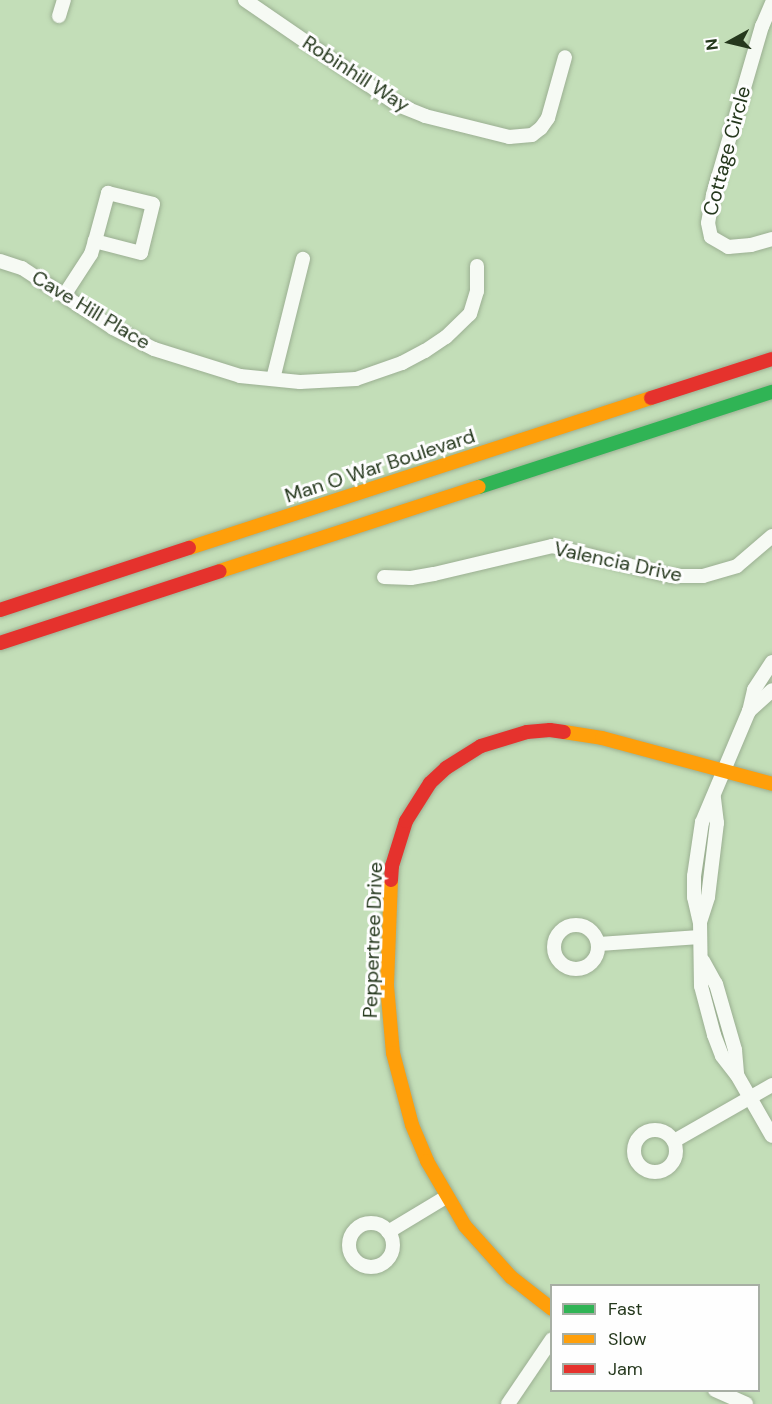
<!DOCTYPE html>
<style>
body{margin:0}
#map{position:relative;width:772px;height:1404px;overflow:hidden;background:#c3deb8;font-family:"DM Sans",sans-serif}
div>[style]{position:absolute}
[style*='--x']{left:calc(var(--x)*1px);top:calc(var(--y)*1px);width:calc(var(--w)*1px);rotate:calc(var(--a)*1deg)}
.roads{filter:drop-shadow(0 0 2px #9baf92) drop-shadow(0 0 2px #9baf92)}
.street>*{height:14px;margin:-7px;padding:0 7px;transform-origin:7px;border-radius:7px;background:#f6faf4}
.street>.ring{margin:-7px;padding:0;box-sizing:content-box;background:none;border:14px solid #f6faf4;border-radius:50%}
.fast>*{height:14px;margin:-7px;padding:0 7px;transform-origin:7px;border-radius:7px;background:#30b455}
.slow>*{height:14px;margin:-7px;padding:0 7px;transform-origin:7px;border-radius:7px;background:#ff9f0a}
.jam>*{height:14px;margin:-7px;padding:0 7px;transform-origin:7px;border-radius:7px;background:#e5322d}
span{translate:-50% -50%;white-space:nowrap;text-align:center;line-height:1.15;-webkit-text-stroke:6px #fefefe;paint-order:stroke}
.street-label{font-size:20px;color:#25381d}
.legend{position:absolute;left:550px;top:1284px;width:210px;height:108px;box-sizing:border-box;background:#fefefe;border:2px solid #a7afa4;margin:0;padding:8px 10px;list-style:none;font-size:18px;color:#25381d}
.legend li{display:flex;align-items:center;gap:12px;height:30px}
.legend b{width:30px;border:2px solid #a7afa4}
.north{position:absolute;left:700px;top:12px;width:60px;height:60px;-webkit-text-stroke:4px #fefefe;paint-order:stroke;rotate:262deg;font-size:16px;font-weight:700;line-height:24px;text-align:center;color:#25381d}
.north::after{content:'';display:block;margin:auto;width:21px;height:27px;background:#25381d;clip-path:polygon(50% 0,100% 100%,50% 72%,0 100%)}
</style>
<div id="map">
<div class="roads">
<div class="street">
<div style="--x:245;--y:0;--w:186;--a:34.5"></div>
<div style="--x:398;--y:105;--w:29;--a:22"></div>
<div style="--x:425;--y:116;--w:87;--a:14"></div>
<div style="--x:509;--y:137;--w:23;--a:-5"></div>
<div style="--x:532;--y:135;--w:11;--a:-38"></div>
<div style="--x:541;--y:128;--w:12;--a:-55"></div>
<div style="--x:548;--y:118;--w:63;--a:-74.4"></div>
<div style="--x:772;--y:3;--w:25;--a:113"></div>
<div style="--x:762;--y:26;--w:176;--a:106.2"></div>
<div style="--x:713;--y:195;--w:28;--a:100"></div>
<div style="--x:708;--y:223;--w:14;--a:78"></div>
<div style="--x:711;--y:237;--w:20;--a:30"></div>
<div style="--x:728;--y:247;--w:23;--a:-5"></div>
<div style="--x:751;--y:245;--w:22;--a:-16"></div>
<div style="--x:59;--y:16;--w:17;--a:-73"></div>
<div style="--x:0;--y:261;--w:23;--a:18"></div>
<div style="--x:22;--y:268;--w:109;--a:33.4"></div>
<div style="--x:113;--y:328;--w:46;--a:27.1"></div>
<div style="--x:154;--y:349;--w:90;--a:17.4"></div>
<div style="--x:240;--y:376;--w:60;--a:5.7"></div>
<div style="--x:300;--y:382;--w:56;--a:-3.1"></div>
<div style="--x:356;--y:379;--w:49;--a:-19.2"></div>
<div style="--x:402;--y:363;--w:26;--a:-28"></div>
<div style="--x:425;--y:351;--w:25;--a:-34"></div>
<div style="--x:446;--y:337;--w:33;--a:-44"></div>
<div style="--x:470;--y:314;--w:24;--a:-73"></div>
<div style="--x:477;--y:291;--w:25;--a:-90"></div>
<div style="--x:65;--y:294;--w:48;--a:-57"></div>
<div style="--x:91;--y:254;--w:14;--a:-73"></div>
<div style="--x:95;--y:241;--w:50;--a:-74.8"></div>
<div style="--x:108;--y:193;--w:46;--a:13.7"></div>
<div style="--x:153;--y:204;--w:50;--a:103.8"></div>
<div style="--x:141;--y:253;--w:48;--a:-165.4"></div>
<div style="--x:273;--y:379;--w:124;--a:-76"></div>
<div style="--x:384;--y:577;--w:27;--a:2"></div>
<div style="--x:411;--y:578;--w:23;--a:-10"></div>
<div style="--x:434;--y:574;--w:121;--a:-13.3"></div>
<div style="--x:552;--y:546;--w:123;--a:14.1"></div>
<div style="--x:671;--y:576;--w:32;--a:0"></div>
<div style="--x:703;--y:576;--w:35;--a:-16"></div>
<div style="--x:737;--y:566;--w:46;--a:-40.6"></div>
<div style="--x:772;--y:662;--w:33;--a:123"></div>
<div style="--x:754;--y:690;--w:22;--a:103"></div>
<div style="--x:749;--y:711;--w:121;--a:112.9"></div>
<div style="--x:702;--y:822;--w:55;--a:98.4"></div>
<div style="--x:694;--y:876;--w:21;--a:90"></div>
<div style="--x:694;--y:897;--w:26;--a:77"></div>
<div style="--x:700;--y:922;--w:64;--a:89.1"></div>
<div style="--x:701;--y:986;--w:51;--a:75.1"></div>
<div style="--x:714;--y:1035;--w:22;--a:69"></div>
<div style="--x:722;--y:1056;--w:24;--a:52"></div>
<div style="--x:737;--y:1075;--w:70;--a:60.2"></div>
<div style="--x:749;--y:711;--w:31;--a:-42"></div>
<div style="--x:700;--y:922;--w:26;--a:-72"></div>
<div style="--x:708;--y:897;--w:75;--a:-83.1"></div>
<div style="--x:717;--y:823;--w:26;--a:-97"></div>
<div class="ring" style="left:554px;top:925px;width:30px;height:30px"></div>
<div style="--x:599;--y:944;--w:101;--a:-4"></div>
<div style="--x:703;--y:961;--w:26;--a:61"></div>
<div style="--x:716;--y:984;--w:69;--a:73.9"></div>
<div style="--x:735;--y:1050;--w:25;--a:85"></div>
<div class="ring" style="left:634px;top:1130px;width:28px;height:28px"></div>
<div style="--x:674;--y:1141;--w:113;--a:-29.7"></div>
<div class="ring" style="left:349px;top:1223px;width:30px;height:30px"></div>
<div style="--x:388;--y:1232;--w:68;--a:-31.1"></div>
<div style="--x:715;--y:1390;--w:34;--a:24"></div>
<div style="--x:508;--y:1404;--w:78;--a:-55.9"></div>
</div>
<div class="fast">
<div style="--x:479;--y:487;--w:308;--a:-18"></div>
</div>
<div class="slow">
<div style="--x:189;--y:548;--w:486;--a:-18"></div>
<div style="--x:220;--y:571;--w:272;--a:-18"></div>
<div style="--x:564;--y:732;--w:38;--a:9"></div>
<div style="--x:602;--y:738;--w:176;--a:15.1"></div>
<div style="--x:391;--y:880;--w:106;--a:92.2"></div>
<div style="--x:387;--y:986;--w:67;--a:84.9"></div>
<div style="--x:393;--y:1053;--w:74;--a:75.2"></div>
<div style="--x:412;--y:1125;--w:39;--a:67"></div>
<div style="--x:427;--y:1161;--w:75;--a:59.7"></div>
<div style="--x:465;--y:1226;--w:69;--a:48"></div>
<div style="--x:511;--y:1277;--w:52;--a:38"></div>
</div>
<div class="jam">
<div style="--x:651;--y:398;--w:127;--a:-17.9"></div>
<div style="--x:0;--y:610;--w:199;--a:-18.2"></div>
<div style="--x:0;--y:643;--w:231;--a:-18.1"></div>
<div style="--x:391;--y:880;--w:14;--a:-86"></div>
<div style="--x:392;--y:866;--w:47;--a:-72.7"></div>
<div style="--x:406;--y:821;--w:45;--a:-57.7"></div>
<div style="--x:430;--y:783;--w:22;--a:-43"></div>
<div style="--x:446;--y:768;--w:41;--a:-32.2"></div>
<div style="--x:481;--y:746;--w:48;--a:-16.9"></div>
<div style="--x:527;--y:732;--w:23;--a:-5"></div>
<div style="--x:550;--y:730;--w:14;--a:8"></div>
</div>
</div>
<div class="street-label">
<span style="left:356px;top:74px;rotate:33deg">Robinhill Way</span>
<span style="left:727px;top:151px;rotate:-75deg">Cottage Circle</span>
<span style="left:91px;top:310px;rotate:31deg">Cave Hill Place</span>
<span style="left:380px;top:466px;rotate:-18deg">Man O War Boulevard</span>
<span style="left:618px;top:562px;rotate:12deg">Valencia Drive</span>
<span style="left:373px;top:940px;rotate:-88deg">Peppertree Drive</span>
</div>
<ul class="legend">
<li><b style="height:8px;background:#30b455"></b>Fast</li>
<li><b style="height:8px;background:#ff9f0a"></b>Slow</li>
<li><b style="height:8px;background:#e5322d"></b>Jam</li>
</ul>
<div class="north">N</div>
</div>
